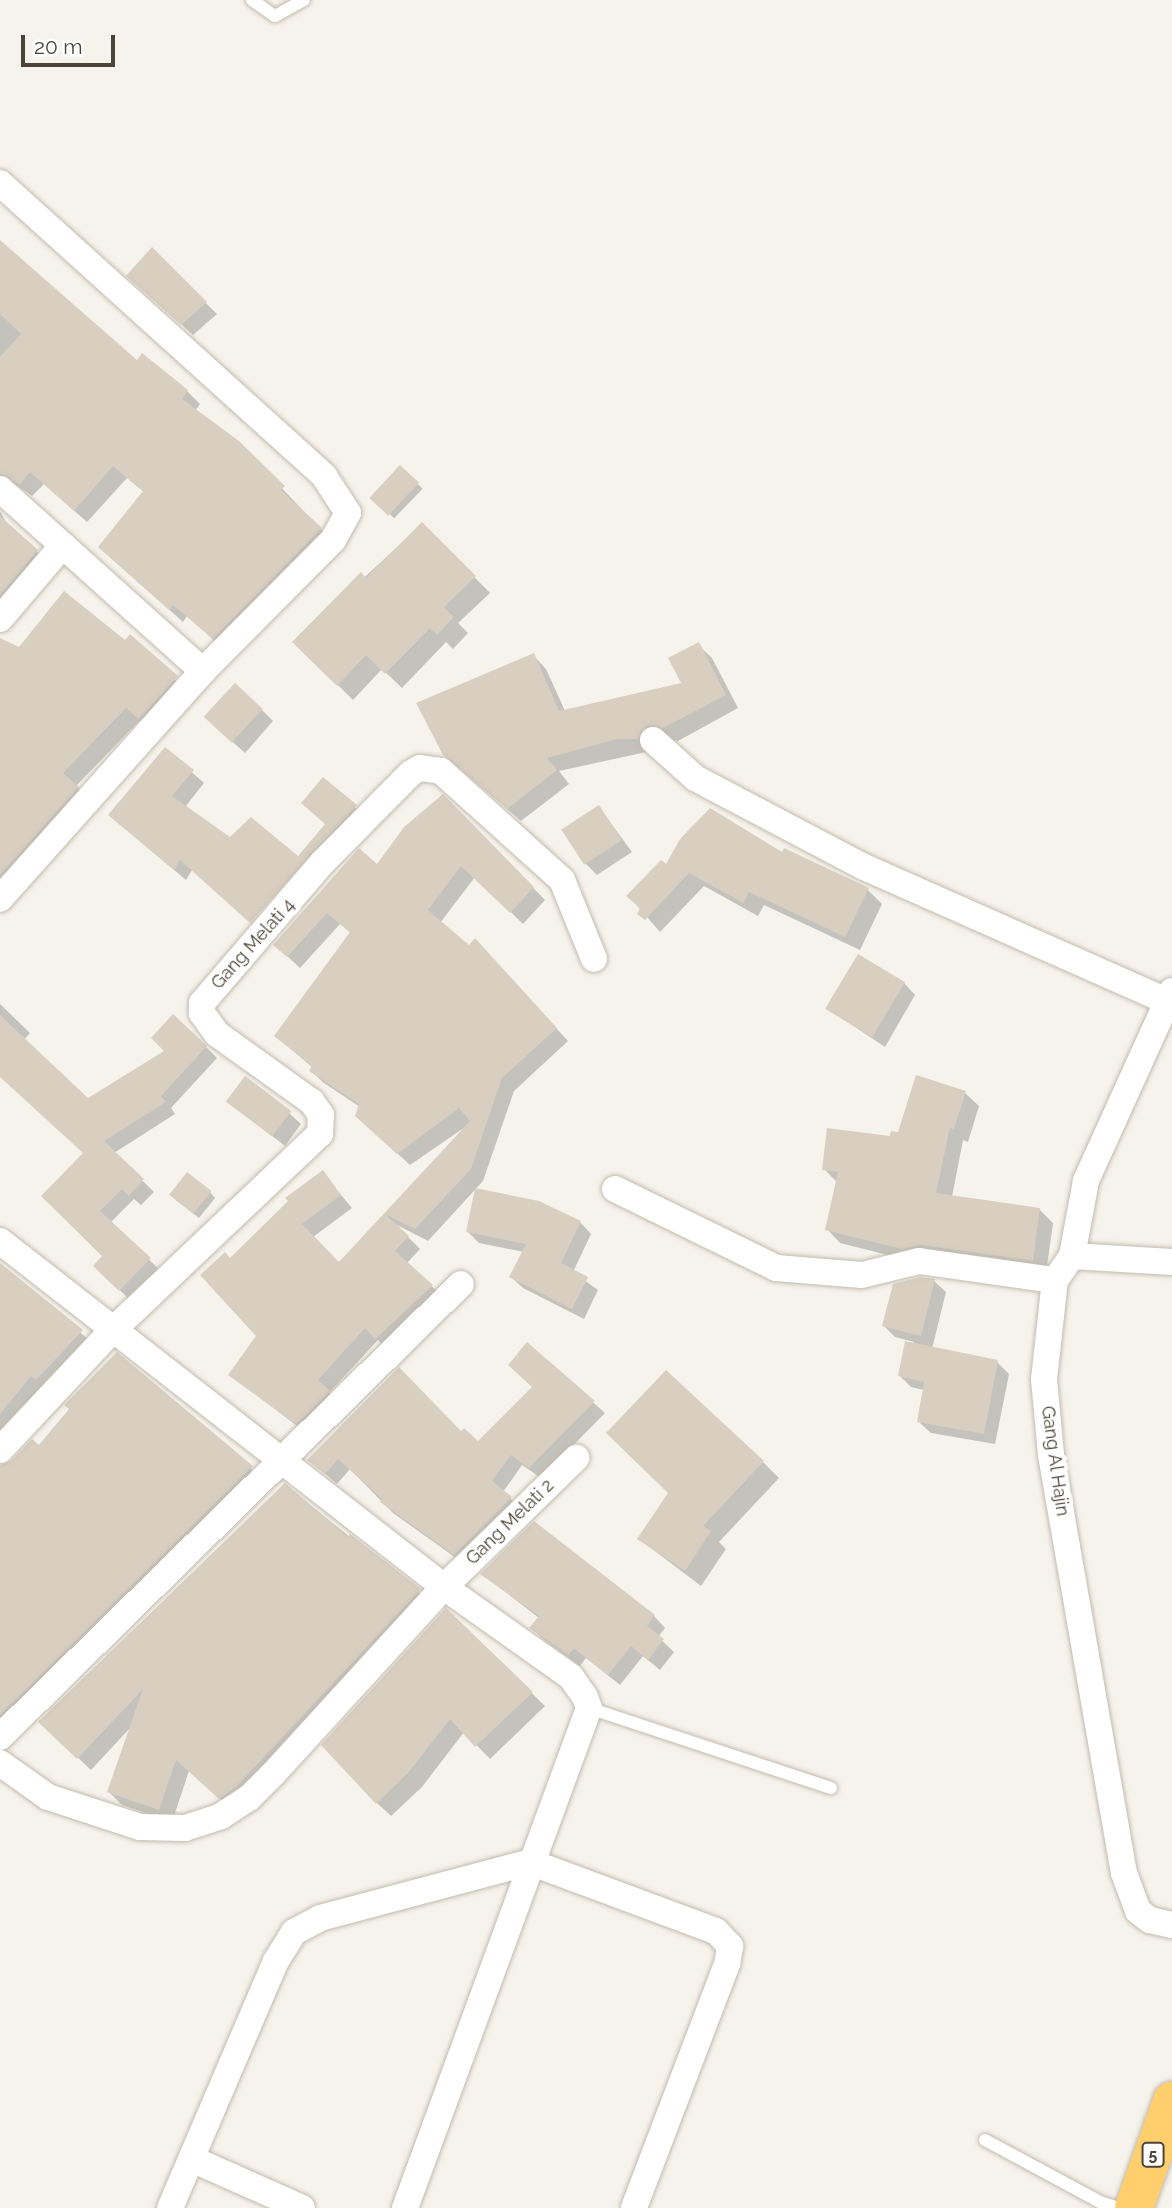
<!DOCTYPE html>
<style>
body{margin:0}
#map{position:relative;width:1172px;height:2208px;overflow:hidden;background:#f6f3ec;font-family:Raleway,sans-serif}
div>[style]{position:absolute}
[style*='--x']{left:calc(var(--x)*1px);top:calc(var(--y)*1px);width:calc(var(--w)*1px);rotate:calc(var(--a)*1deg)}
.shadow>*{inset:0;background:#0003;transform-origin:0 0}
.building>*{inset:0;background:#d8cfc1;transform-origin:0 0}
.roads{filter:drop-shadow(0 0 2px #c2bbae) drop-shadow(0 0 2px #c2bbae)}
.lane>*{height:12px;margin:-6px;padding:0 6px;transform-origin:6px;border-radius:6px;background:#fff}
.street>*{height:26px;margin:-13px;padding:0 13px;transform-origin:13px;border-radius:13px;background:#fff}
.highway>*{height:38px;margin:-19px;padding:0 19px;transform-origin:19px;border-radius:19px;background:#ffcf6e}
span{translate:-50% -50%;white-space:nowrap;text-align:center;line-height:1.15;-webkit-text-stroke:7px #fff;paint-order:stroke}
.shield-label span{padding:2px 5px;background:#fff;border:2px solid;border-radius:5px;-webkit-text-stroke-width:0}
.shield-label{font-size:16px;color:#4b4439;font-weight:700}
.street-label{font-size:18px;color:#4b4439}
.scale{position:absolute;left:21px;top:35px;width:94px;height:32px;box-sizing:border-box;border:4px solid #4b4439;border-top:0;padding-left:9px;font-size:21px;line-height:24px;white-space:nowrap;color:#4b4439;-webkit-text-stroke:5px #fff;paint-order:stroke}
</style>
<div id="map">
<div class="shadow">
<div style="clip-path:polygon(0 242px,137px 362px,142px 356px,187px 391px,200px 404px,195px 411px,238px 442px,333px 542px,226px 651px,187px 616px,183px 622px,114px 560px,144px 492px,127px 478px,87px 522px,44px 484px,32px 496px,18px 486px,1px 491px,0 496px)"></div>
<div style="clip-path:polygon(152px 250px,217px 314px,193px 335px,140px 287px)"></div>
<div style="left:401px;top:468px;width:30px;height:41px;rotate:44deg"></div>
<div style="clip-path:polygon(0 511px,7px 524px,50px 564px,0 607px)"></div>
<div style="clip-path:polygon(422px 524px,490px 593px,458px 623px,468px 633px,453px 649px,446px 642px,402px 688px,382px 669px,353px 700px,295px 642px)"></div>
<div style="clip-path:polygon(125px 643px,189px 690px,153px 731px,140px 720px,76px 786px,91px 801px,0 902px,0 667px,20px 650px)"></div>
<div style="clip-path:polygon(698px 645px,712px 658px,738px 708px,678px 741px,661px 738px,651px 751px,559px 771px,569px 784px,521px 821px,444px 754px,533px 655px,546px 669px,565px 711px,684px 684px)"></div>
<div style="clip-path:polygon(262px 710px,273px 721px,245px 753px,218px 729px)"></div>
<div style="clip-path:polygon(166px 749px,204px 783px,185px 807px,231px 839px,298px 858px,326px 825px,323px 779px,367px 818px,262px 934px,251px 924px,308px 862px,192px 870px,186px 880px,122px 826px)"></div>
<div style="clip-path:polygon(443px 796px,545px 900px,523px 924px,475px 877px,440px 923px,469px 948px,487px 953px,568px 1041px,514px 1091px,483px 1181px,428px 1241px,395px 1224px,420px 1249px,407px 1263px,444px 1298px,388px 1350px,378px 1340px,329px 1393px,341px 1404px,309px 1435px,230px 1375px,258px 1336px,231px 1260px,322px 1172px,352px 1208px,313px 1237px,339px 1264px,471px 1123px,410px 1165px,370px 1128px,360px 1107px,324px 1083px,311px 1071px,313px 1068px,276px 1036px,351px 933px,340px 924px,300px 968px,275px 945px,377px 866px)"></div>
<div style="clip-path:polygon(599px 807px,632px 852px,597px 875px,586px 864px)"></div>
<div style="clip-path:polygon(783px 854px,868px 890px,882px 904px,860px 950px,764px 905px,758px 916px,704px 886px,660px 932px,629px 896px,666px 867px)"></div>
<div style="clip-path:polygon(904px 983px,915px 995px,885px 1047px,828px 1009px)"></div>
<div style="clip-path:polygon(0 1004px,30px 1033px,24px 1040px,88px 1100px,206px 1047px,217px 1058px,171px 1108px,175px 1114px,114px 1153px,154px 1192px,141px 1205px,134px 1199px,110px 1223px,160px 1270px,131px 1301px,95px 1266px,104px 1256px,85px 1154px,0 1054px)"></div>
<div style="clip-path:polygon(965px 1093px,979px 1106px,968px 1142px,963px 1140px,952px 1197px,1039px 1209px,1053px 1223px,1046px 1274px,916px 1262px,840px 1243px,827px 1229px,837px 1182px,824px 1169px,899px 1134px)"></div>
<div style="clip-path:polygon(229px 1102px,289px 1113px,301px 1124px,285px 1146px)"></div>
<div style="clip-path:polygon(210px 1192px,215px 1198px,199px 1218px,176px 1200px)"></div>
<div style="clip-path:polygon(580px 1222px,591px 1234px,573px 1272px,598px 1290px,584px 1319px,523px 1288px,511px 1277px,524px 1252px,479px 1243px,467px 1231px)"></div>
<div style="clip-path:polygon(0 1264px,96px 1346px,0 1453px)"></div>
<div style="clip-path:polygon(934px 1281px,946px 1292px,932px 1349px,997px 1362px,1009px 1374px,995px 1444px,931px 1433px,919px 1422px,924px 1390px,911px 1387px,900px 1376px,914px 1342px,895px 1337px,884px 1326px)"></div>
<div style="clip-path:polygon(528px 1345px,605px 1413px,541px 1478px,522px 1465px,503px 1492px,522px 1509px,466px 1565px,393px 1513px,350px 1469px,337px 1484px,309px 1460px,461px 1434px,478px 1444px,534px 1388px)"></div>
<div style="clip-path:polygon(117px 1355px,265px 1481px,0 1721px,0 1485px,39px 1447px)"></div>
<div style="clip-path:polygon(763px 1462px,779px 1478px,719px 1542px,726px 1549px,701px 1586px,639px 1539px)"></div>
<div style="clip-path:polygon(285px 1485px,432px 1603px,233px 1810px,189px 1771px,172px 1822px,122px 1805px,109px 1792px,131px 1727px,91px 1770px,40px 1722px)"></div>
<div style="clip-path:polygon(482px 1574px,654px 1616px,665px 1628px,658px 1637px,674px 1652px,660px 1670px,643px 1656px,620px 1685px,586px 1658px,580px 1666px,543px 1639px,532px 1628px,539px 1618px)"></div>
<div style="clip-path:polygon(446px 1610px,545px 1706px,490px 1759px,464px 1732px,422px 1787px,391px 1816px,377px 1803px)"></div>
</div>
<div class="building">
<div style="clip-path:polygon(0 240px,137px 360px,142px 353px,188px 390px,182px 399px,239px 441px,285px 486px,281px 490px,322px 528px,213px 639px,173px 605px,169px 610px,98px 547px,143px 491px,113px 466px,74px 511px,30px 472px,19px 485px,0 474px,0 357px,21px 334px,0 314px)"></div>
<div style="clip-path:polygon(152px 247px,207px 302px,181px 325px,126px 276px)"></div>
<div style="left:400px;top:465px;width:26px;height:45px;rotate:43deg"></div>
<div style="clip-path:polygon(0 516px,38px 550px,0 595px)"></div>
<div style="clip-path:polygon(422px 522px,476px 576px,444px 607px,454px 617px,437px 635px,430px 628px,385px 674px,366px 655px,337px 686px,292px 642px,361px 572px,366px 578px)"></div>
<div style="clip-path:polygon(64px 591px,125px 640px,130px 634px,178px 676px,139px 719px,126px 708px,63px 773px,79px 787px,0 875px,0 638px,19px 647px)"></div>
<div style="clip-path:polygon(699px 642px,726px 695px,663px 728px,648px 725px,638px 739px,617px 739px,547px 758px,557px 770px,507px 809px,443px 755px,416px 703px,534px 653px,559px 711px,681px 683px,668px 658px)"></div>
<div style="left:235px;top:683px;width:38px;height:46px;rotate:43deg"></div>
<div style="clip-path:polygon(165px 747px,194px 770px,172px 796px,230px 837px,251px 817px,298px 856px,325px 824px,301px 803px,323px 777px,357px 805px,250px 923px,180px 860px,174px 870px,108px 815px)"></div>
<div style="clip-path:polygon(443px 794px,534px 887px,510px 913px,461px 866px,428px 910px,469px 945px,475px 938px,557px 1028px,502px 1078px,471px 1169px,415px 1229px,385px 1214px,409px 1236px,395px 1251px,433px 1285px,375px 1339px,365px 1328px,318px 1380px,330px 1391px,296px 1424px,228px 1375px,256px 1336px,200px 1275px,225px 1252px,230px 1258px,288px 1201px,285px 1198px,323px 1170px,341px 1195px,302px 1224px,339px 1262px,470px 1121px,459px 1108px,397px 1154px,355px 1116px,359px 1104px,309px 1071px,312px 1066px,274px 1036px,350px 932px,327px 913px,287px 957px,273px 945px,359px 848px,377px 864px,404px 827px)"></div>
<div style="left:599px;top:805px;width:42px;height:45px;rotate:57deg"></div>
<div style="clip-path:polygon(710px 808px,782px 852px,784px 848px,869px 888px,845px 937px,749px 892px,743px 903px,689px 873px,645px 920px,637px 914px,640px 908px,626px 896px,661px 860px,666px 864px,680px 839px)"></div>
<div style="left:858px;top:954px;width:55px;height:64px;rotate:31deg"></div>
<div style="clip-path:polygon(173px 1014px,207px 1046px,161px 1096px,166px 1102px,104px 1141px,144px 1179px,129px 1196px,122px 1189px,100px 1211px,151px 1258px,119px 1291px,93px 1266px,102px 1256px,41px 1196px,83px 1153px,0 1077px,0 1015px,88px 1098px,164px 1051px,151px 1038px)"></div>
<div style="clip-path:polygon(916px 1075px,966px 1091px,954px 1129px,950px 1128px,936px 1193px,1040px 1208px,1033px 1261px,921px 1245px,902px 1249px,825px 1230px,838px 1172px,822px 1170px,827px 1128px,890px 1136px,891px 1131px,898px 1132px)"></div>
<div style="left:245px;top:1076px;width:58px;height:32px;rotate:37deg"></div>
<div style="left:187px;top:1172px;width:31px;height:29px;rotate:38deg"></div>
<div style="clip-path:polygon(475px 1188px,539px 1201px,581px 1221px,561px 1263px,588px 1277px,572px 1309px,509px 1277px,526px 1244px,466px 1232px)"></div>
<div style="clip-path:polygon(0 1263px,83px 1330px,36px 1380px,31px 1376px,0 1414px)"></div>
<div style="clip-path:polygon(920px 1277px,935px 1279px,921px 1336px,882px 1326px,893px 1284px)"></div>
<div style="clip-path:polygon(905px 1341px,998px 1360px,984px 1434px,917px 1422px,924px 1382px,898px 1376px)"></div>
<div style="clip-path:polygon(527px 1342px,595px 1401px,529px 1468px,511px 1455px,492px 1481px,512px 1497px,454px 1555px,380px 1502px,382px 1499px,338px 1459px,325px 1474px,307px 1460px,399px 1367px,461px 1431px,464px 1428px,478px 1441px,532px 1387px,508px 1365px)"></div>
<div style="clip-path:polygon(117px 1352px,253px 1466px,0 1715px,0 1465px,11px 1461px,32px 1439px,39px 1445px,69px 1409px,64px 1405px)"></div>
<div style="clip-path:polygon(666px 1370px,764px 1461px,703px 1526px,711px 1531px,685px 1571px,637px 1539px,668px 1493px,606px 1433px)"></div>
<div style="clip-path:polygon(285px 1483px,348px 1537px,350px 1534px,421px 1589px,235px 1788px,219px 1799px,176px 1760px,159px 1810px,107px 1792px,143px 1689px,77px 1759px,38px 1722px)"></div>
<div style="clip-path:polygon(534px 1521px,655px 1615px,647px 1626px,664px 1639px,648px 1660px,631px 1646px,608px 1675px,574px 1648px,568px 1655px,529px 1628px,539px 1616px,480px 1574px)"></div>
<div style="clip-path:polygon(446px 1608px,533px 1692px,475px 1747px,450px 1719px,408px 1773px,376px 1804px,321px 1745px)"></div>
</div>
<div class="roads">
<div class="lane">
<div style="--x:252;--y:0;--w:28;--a:35"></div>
<div style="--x:275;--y:16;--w:33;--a:-29"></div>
<div style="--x:589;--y:1708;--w:255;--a:18.3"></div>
<div style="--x:985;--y:2140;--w:131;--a:28.3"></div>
<div style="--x:1100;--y:2202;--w:19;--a:18"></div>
</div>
<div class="street">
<div style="--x:0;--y:183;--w:437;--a:42.1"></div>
<div style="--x:324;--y:476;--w:44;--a:57"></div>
<div style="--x:348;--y:513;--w:31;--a:119"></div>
<div style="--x:333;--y:540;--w:185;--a:134.8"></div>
<div style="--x:203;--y:671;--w:305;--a:131.7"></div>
<div style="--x:0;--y:489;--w:273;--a:41.9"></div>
<div style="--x:0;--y:619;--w:97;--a:-49.6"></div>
<div style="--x:653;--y:740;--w:57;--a:42.1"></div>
<div style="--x:695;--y:778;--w:191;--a:27.8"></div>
<div style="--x:864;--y:867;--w:330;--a:23.9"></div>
<div style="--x:1172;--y:991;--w:209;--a:114.4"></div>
<div style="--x:1086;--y:1181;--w:76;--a:100.6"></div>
<div style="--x:1072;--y:1256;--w:29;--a:125"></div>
<div style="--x:1055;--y:1280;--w:100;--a:96.3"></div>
<div style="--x:1044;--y:1379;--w:76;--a:84.7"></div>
<div style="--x:1051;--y:1455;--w:424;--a:80.1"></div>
<div style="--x:1124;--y:1873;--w:40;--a:69.8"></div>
<div style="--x:1138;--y:1911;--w:15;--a:37"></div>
<div style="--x:1150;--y:1920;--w:23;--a:13"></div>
<div style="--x:615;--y:1189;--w:179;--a:26.1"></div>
<div style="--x:776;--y:1268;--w:86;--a:4.7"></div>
<div style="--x:862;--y:1275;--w:59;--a:-13.8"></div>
<div style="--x:919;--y:1261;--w:137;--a:8"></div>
<div style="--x:0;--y:1241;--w:563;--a:37.93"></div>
<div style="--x:444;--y:1587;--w:156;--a:35.3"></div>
<div style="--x:571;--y:1677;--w:24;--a:55"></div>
<div style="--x:585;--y:1697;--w:12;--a:70"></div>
<div style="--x:589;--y:1708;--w:533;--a:110.2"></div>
<div style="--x:1072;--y:1256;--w:100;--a:3.4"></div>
<div style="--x:0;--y:1450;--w:162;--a:-46.8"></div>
<div style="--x:111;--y:1332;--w:288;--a:-43.5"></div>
<div style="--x:320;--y:1134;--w:19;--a:-87"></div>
<div style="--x:321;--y:1115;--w:16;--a:-125"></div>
<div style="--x:312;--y:1102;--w:117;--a:-144.4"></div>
<div style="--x:217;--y:1034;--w:26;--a:-126"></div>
<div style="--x:202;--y:1013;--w:10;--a:-90"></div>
<div style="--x:202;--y:1003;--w:186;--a:-49.4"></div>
<div style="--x:323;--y:862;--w:125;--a:-45.3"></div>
<div style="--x:411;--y:773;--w:10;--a:-29"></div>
<div style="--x:420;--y:768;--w:21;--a:8"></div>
<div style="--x:441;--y:771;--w:163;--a:42"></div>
<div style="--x:562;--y:880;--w:85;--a:67.9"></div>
<div style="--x:0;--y:1737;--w:646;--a:-44.5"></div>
<div style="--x:0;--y:1763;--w:59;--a:35.3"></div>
<div style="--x:48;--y:1797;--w:97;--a:18.1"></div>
<div style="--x:140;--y:1827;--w:45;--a:1.3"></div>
<div style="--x:185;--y:1828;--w:38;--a:-18"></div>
<div style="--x:221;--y:1816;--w:33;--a:-33"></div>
<div style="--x:249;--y:1798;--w:35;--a:-45"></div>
<div style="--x:274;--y:1773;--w:252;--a:-47.6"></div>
<div style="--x:444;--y:1587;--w:185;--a:-44.3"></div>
<div style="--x:194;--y:2160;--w:118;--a:24"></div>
<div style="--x:170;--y:2208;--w:269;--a:-66.8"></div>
<div style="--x:276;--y:1961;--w:34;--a:-58"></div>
<div style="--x:294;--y:1932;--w:30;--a:-28"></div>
<div style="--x:320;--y:1918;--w:217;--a:-14.9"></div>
<div style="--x:530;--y:1862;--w:198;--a:20.4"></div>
<div style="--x:716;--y:1931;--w:21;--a:47"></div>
<div style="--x:730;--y:1946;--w:18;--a:99"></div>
<div style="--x:727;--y:1964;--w:261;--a:110.9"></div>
</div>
<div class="highway">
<div style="--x:1134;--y:2208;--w:114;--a:-70.4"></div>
</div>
</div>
<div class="shield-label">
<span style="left:1153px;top:2155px">5</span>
</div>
<div class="street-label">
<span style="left:253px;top:944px;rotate:-48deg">Gang Melati 4</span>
<span style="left:1055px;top:1461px;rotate:82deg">Gang Al Hajin</span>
<span style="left:510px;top:1522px;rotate:-44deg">Gang Melati 2</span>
</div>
<div class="scale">20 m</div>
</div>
